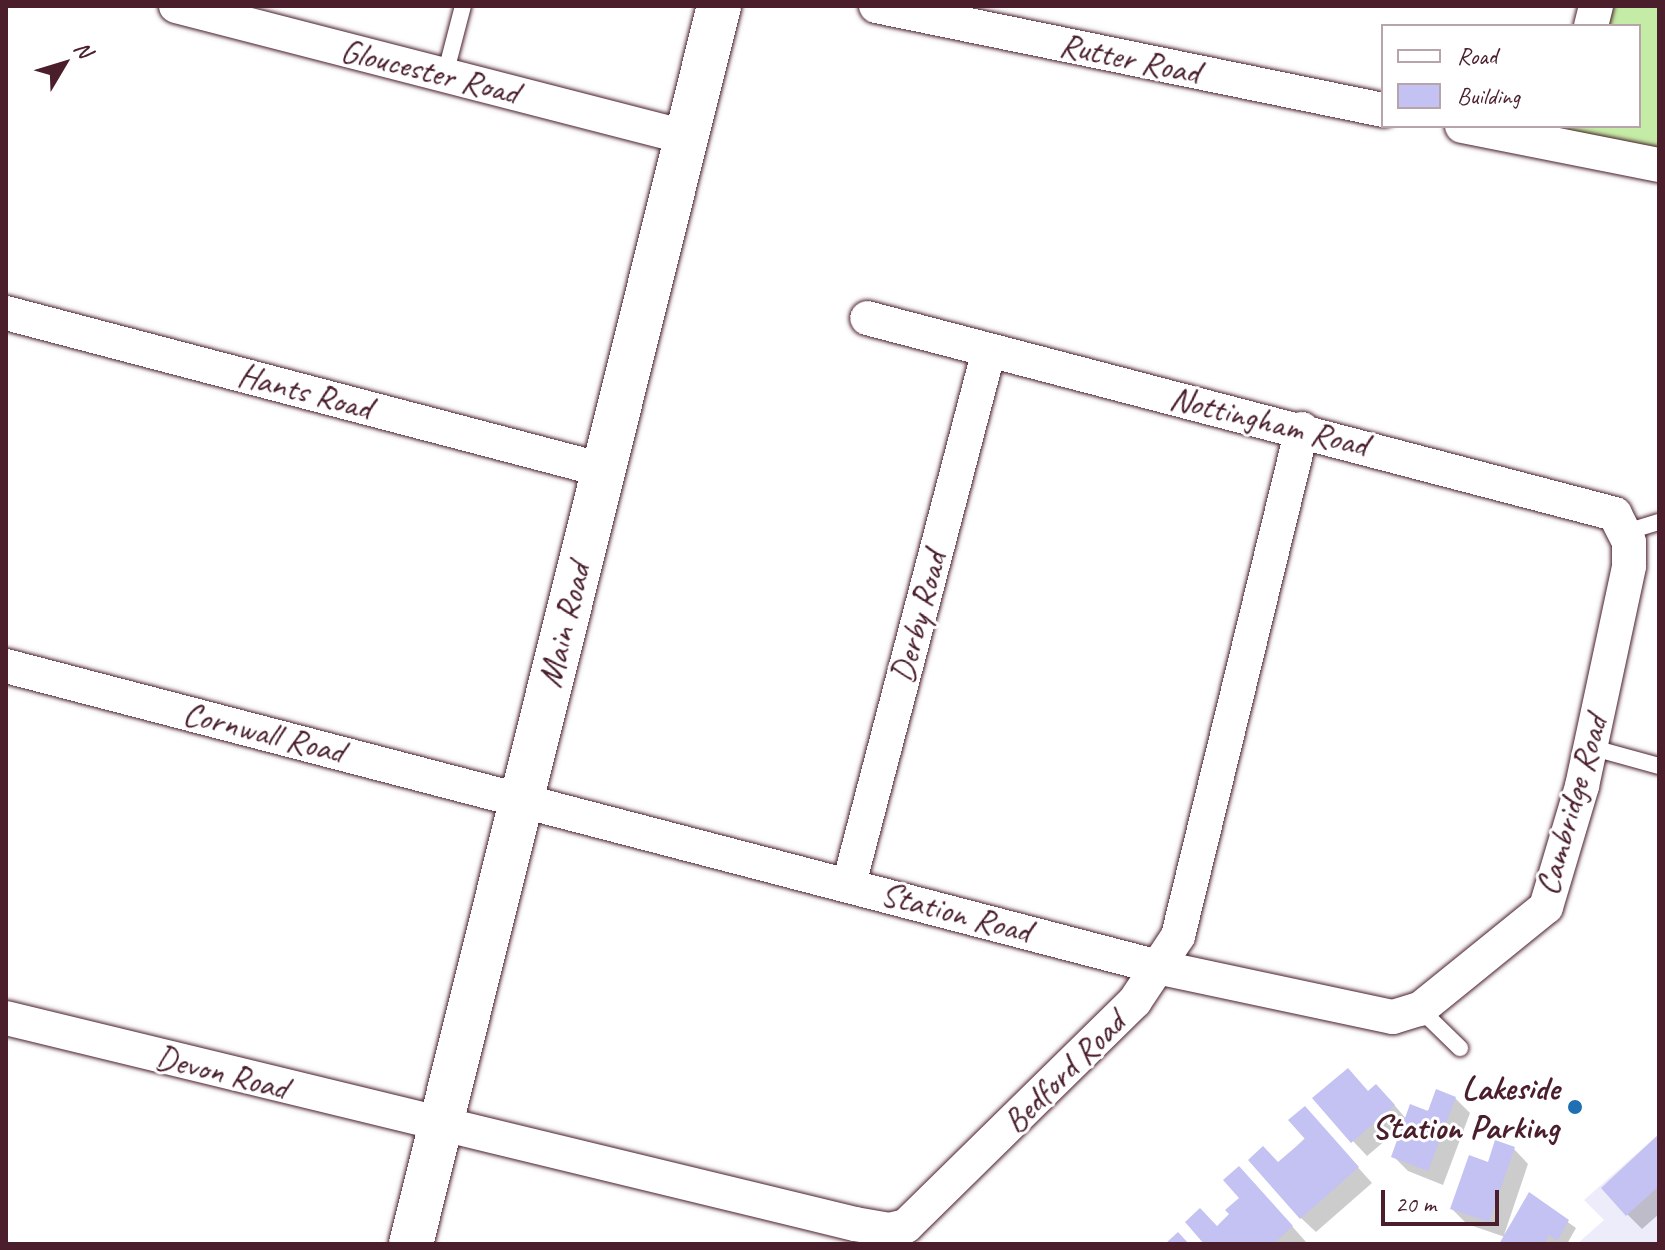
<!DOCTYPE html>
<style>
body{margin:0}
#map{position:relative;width:1665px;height:1250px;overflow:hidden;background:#fff;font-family:Caveat,sans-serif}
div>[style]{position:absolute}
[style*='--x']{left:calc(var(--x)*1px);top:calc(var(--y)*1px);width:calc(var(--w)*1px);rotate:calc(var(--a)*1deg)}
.built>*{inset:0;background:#edecfb}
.green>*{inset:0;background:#c5eca7}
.shadow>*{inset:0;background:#0003}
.building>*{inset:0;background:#c4c1f3}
.roads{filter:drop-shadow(0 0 2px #4a1f2b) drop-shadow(0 0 2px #4a1f2b)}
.service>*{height:16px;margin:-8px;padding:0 8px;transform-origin:8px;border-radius:8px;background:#fff}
.minor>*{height:34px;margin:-17px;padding:0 17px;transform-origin:17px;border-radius:17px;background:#fff}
.primary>*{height:44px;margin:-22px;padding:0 22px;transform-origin:22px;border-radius:22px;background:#fff}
.dots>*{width:22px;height:22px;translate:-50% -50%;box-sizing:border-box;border:4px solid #fff;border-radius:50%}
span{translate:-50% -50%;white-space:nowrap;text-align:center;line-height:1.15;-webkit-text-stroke:6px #fff;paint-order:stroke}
.street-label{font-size:34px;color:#4a1f2b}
.poi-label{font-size:34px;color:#4a1f2b;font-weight:700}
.right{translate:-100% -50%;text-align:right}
.frame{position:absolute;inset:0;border:8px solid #4a1f2b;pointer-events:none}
.legend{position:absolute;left:1381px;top:24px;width:260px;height:104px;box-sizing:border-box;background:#fff;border:2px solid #b7a5aa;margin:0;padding:10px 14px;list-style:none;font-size:24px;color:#4a1f2b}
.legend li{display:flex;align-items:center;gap:16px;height:40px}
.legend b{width:40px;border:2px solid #b7a5aa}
.north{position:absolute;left:24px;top:24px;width:80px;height:80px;-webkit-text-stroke:6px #fff;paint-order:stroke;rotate:52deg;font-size:22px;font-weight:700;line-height:32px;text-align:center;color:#4a1f2b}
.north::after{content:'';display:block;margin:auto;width:28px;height:36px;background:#4a1f2b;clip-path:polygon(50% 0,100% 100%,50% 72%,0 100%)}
.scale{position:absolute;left:1381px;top:1190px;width:118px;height:36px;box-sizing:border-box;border:4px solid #4a1f2b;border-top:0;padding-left:10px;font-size:24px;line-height:28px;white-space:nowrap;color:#4a1f2b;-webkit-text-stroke:6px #fff;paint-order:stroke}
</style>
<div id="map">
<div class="built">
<div style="clip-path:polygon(1659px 1134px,1659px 1244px,1577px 1244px,1604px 1220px,1584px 1200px)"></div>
</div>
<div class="green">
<div style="clip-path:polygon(1596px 6px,1659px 6px,1659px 165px,1563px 147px,1568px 126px,1639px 126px,1639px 26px,1591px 26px)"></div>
</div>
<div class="shadow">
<div style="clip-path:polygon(1369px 1093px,1391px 1101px,1407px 1120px,1455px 1098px,1470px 1113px,1443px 1185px,1408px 1171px,1393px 1156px,1406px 1123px,1367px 1156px,1353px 1141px)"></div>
<div style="clip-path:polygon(1319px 1124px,1372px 1183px,1316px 1232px,1301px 1218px,1279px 1164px)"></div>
<div style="clip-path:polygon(1659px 1137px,1659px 1214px,1642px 1229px,1627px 1214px)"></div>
<div style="clip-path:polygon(1514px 1149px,1528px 1164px,1504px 1235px,1530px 1195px,1576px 1228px,1567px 1244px,1501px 1244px,1505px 1237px,1467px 1224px,1452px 1209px,1489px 1165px)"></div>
<div style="clip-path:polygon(1254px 1183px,1306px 1242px,1304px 1244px,1207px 1244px)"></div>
</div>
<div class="building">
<div style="clip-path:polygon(1348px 1068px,1368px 1091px,1376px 1084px,1395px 1105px,1351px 1143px,1312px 1098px)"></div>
<div style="clip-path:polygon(1436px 1089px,1456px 1097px,1428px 1171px,1391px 1157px,1410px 1104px,1428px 1111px)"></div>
<div style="clip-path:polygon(1305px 1106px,1359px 1167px,1300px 1219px,1248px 1160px,1263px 1146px,1278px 1162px,1305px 1139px,1288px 1120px)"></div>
<div style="clip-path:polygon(1659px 1134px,1659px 1186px,1626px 1216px,1601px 1188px)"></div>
<div style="clip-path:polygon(1495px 1140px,1515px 1147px,1489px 1222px,1450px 1209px,1469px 1155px,1488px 1162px)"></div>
<div style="clip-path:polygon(1239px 1166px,1293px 1226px,1273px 1244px,1204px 1244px,1185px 1222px,1200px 1208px,1217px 1226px,1229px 1214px,1225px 1210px,1239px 1198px,1223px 1180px)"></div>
<div style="clip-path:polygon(1529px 1192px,1569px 1220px,1557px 1241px,1549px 1235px,1544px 1244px,1499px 1244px)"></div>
<div style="clip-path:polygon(1178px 1232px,1189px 1244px,1165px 1244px)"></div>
</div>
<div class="roads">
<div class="service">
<div style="--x:445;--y:75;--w:71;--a:-75.4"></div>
<div style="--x:1626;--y:532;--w:34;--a:-17"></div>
<div style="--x:1590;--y:747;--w:72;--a:15.4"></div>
<div style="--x:1420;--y:1009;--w:56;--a:44.3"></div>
</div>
<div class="minor">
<div style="--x:176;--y:6;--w:526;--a:14.43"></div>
<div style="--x:876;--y:6;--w:518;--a:11.59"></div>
<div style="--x:1591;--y:26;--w:21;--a:-76"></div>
<div style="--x:1462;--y:126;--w:201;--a:11.2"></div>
<div style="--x:6;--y:313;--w:617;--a:14.73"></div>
<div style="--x:6;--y:666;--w:1195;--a:14.64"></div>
<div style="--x:1162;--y:968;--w:236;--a:12"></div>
<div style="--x:1393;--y:1017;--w:28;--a:-17"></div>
<div style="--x:1420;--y:1009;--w:162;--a:-39"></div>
<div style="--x:1546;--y:907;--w:126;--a:-73.4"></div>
<div style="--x:1582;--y:786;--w:225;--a:-77.9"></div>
<div style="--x:1629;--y:566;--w:24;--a:-90"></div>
<div style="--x:1629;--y:542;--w:31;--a:-117"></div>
<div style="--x:1615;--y:514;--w:773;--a:-165.32"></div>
<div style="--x:849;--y:884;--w:552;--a:-75.31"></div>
<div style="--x:6;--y:1018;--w:874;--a:13.64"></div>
<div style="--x:855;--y:1224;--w:35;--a:10"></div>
<div style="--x:889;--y:1230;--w:17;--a:-13"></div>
<div style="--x:906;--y:1226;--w:321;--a:-44.5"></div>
<div style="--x:1135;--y:1001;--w:78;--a:-56.5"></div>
<div style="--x:1178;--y:936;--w:522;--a:-76.26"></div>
</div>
<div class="primary">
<div style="--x:411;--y:1244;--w:1276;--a:-76.03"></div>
</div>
</div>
<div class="dots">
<div style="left:1575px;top:1107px;background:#1f6fb2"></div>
</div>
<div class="street-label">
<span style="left:1130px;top:58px;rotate:12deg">Rutter Road</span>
<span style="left:430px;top:71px;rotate:14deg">Gloucester Road</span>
<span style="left:305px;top:391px;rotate:15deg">Hants Road</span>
<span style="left:1269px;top:421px;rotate:14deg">Nottingham Road</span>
<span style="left:918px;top:617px;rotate:-75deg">Derby Road</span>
<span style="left:564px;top:625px;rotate:-76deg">Main Road</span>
<span style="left:264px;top:732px;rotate:14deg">Cornwall Road</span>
<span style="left:1571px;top:805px;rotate:-74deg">Cambridge Road</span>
<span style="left:956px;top:912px;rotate:15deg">Station Road</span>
<span style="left:222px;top:1072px;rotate:14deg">Devon Road</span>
<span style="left:1064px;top:1072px;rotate:-45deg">Bedford Road</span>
</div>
<div class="poi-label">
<span class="right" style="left:1559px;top:1107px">Lakeside<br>Station Parking</span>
</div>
<div class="frame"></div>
<ul class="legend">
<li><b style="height:10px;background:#fff"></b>Road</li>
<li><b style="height:22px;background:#c4c1f3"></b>Building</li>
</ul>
<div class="north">N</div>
<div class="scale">20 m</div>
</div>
